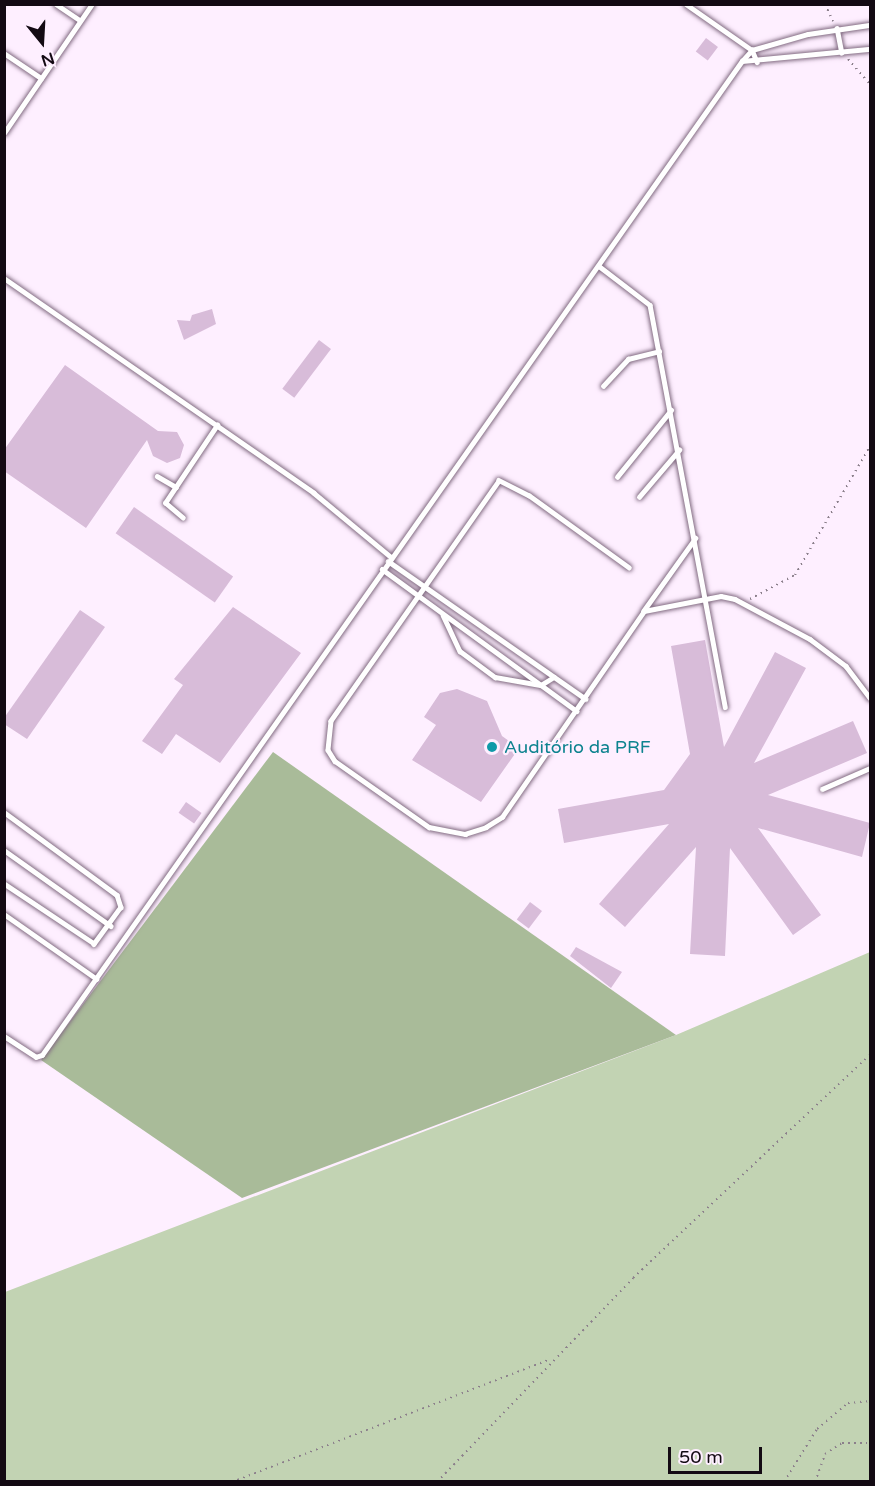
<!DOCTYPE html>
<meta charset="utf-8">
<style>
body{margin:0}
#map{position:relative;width:875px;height:1486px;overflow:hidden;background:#feefff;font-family:"Varela Round",sans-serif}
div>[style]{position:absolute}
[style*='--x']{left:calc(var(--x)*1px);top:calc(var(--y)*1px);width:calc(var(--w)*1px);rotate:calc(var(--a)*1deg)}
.green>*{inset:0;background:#c2d3b3}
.forest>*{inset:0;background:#a9bb99}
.building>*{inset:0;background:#d8bcd9;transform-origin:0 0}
.path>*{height:2px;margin-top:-1px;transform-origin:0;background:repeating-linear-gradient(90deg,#8b7f8b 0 1.5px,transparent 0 6px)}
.roads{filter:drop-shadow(0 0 2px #826b82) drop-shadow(0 0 2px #826b82)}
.service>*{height:4.5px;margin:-2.25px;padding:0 2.25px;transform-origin:2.25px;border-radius:2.25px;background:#fff}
.dots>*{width:16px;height:16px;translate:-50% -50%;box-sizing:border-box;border:3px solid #feefff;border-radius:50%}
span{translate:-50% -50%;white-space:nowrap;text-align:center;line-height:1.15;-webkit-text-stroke:4.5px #feefff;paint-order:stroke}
.culture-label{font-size:18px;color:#0d838f}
.left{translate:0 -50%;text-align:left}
.frame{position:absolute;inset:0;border:6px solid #130a13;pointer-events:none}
.north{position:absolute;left:12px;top:12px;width:60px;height:60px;-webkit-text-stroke:4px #feefff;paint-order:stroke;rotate:162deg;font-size:16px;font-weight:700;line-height:24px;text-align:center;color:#130a13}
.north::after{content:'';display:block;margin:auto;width:21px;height:27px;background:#130a13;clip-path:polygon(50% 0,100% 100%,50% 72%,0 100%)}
.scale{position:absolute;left:668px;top:1447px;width:94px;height:27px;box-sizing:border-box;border:3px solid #130a13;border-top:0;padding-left:8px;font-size:18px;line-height:21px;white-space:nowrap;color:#130a13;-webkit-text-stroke:4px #feefff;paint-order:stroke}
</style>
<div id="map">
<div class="green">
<div style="clip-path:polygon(870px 952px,870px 1481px,5px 1482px,5px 1292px,676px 1035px)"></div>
</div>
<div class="forest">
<div style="clip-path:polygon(273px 752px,676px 1035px,242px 1198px,41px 1060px)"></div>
</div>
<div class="building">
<div style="left:706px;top:38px;width:15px;height:17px;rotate:37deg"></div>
<div style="clip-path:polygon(212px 309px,216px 324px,184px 340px,177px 320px,190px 321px,192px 315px)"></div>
<div style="left:319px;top:340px;width:15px;height:61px;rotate:37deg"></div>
<div style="clip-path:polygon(65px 365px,158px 431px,177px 432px,184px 445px,180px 458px,167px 463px,153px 456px,147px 440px,86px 528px,4px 471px,4px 450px)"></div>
<div style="left:134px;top:507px;width:121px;height:32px;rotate:35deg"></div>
<div style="clip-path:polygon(233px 607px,301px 653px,220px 763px,176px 734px,162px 754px,142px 741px,183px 685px,174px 679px)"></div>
<div style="clip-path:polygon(80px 610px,105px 627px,27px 739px,4px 724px,4px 718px)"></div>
<div style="clip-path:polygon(705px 640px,724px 747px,775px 652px,806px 668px,754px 763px,853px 721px,867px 753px,768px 795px,870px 823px,862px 857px,758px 828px,821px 915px,793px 935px,730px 848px,725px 956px,690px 954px,696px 847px,625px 927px,599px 904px,669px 824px,564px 843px,558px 809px,664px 790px,690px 754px,671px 646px)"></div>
<div style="clip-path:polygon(457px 689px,487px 701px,502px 736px,519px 748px,481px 802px,412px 760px,436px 725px,424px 717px,440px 693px)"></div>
<div style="left:186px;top:802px;width:19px;height:13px;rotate:35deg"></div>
<div style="left:530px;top:902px;width:15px;height:22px;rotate:37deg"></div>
<div style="clip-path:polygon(576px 947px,622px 972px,611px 988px,570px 956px)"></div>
</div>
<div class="path">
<div style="--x:825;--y:4;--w:19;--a:65"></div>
<div style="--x:848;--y:59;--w:33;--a:49"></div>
<div style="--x:750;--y:599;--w:51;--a:-28.1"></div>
<div style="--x:795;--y:575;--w:149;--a:-59.8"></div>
<div style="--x:232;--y:1482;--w:341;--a:-21.1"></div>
<div style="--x:437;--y:1482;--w:283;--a:-46.1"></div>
<div style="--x:633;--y:1278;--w:325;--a:-43.3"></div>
<div style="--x:784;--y:1482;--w:62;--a:-58.1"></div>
<div style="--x:817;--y:1429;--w:40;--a:-40"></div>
<div style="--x:848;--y:1403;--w:22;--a:-5"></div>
<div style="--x:815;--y:1482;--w:30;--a:-70"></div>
<div style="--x:825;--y:1454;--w:20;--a:-33"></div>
<div style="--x:842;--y:1443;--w:28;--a:0"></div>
</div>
<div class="roads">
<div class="service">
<div style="--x:56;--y:4;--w:29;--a:34"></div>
<div style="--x:686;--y:4;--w:80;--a:34.9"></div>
<div style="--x:752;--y:50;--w:13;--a:67"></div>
<div style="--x:837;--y:28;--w:25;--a:79"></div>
<div style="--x:4;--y:53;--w:45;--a:34"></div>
<div style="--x:742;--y:61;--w:129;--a:-5.4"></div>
<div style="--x:4;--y:133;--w:156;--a:-55.7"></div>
<div style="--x:599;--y:266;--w:64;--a:37.4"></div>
<div style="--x:650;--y:305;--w:409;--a:79.4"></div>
<div style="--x:4;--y:278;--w:377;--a:34.7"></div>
<div style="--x:314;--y:493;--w:100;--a:39.7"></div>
<div style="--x:603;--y:386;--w:37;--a:-47"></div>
<div style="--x:628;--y:359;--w:32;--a:-14"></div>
<div style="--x:157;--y:476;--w:22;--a:30"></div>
<div style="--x:617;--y:477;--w:86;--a:-51.1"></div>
<div style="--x:639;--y:497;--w:62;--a:-49.6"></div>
<div style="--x:183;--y:518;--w:23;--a:-140"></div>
<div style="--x:165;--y:503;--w:94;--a:-56.3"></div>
<div style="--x:696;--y:538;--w:90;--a:125.5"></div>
<div style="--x:644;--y:611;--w:78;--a:-11"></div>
<div style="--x:721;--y:596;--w:14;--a:12"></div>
<div style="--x:735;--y:599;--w:85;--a:28.1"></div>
<div style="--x:810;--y:639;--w:45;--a:36.9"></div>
<div style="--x:846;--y:666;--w:40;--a:53"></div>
<div style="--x:388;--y:561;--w:241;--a:34.9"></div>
<div style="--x:629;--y:568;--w:123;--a:-144.2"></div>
<div style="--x:529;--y:496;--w:34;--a:-153"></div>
<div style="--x:499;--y:481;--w:293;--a:125"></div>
<div style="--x:331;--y:721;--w:29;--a:96"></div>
<div style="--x:328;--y:750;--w:13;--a:58"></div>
<div style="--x:335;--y:761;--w:115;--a:35.1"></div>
<div style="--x:429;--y:827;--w:37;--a:11"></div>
<div style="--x:465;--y:834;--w:22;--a:-18"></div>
<div style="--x:486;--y:827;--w:19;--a:-32"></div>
<div style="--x:502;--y:817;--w:250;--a:-55.4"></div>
<div style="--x:382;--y:569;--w:241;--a:36.1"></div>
<div style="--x:443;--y:615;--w:40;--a:65"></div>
<div style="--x:460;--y:651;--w:44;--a:36.6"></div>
<div style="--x:495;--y:677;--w:47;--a:9.9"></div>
<div style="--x:541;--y:685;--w:15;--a:-32"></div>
<div style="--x:822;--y:789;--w:52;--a:-23.6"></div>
<div style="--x:4;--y:812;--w:140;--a:36.3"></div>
<div style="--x:117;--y:895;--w:13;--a:72"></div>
<div style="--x:121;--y:907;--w:46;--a:126.1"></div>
<div style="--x:94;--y:944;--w:108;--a:-146.3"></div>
<div style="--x:4;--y:850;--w:131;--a:35.4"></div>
<div style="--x:4;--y:914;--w:113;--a:35"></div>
<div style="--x:4;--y:1036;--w:38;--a:33"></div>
<div style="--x:36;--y:1057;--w:6;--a:-18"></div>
<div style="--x:42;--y:1055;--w:1216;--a:-54.85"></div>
<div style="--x:742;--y:61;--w:15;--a:-48"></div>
<div style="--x:752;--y:50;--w:58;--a:-15.9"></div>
<div style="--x:808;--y:34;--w:63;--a:-8.3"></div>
</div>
</div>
<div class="dots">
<div style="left:492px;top:747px;background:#0f9aa8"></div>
</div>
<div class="culture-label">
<span class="left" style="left:504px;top:747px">Auditório da PRF</span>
</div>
<div class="frame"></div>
<div class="north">N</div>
<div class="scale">50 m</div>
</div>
